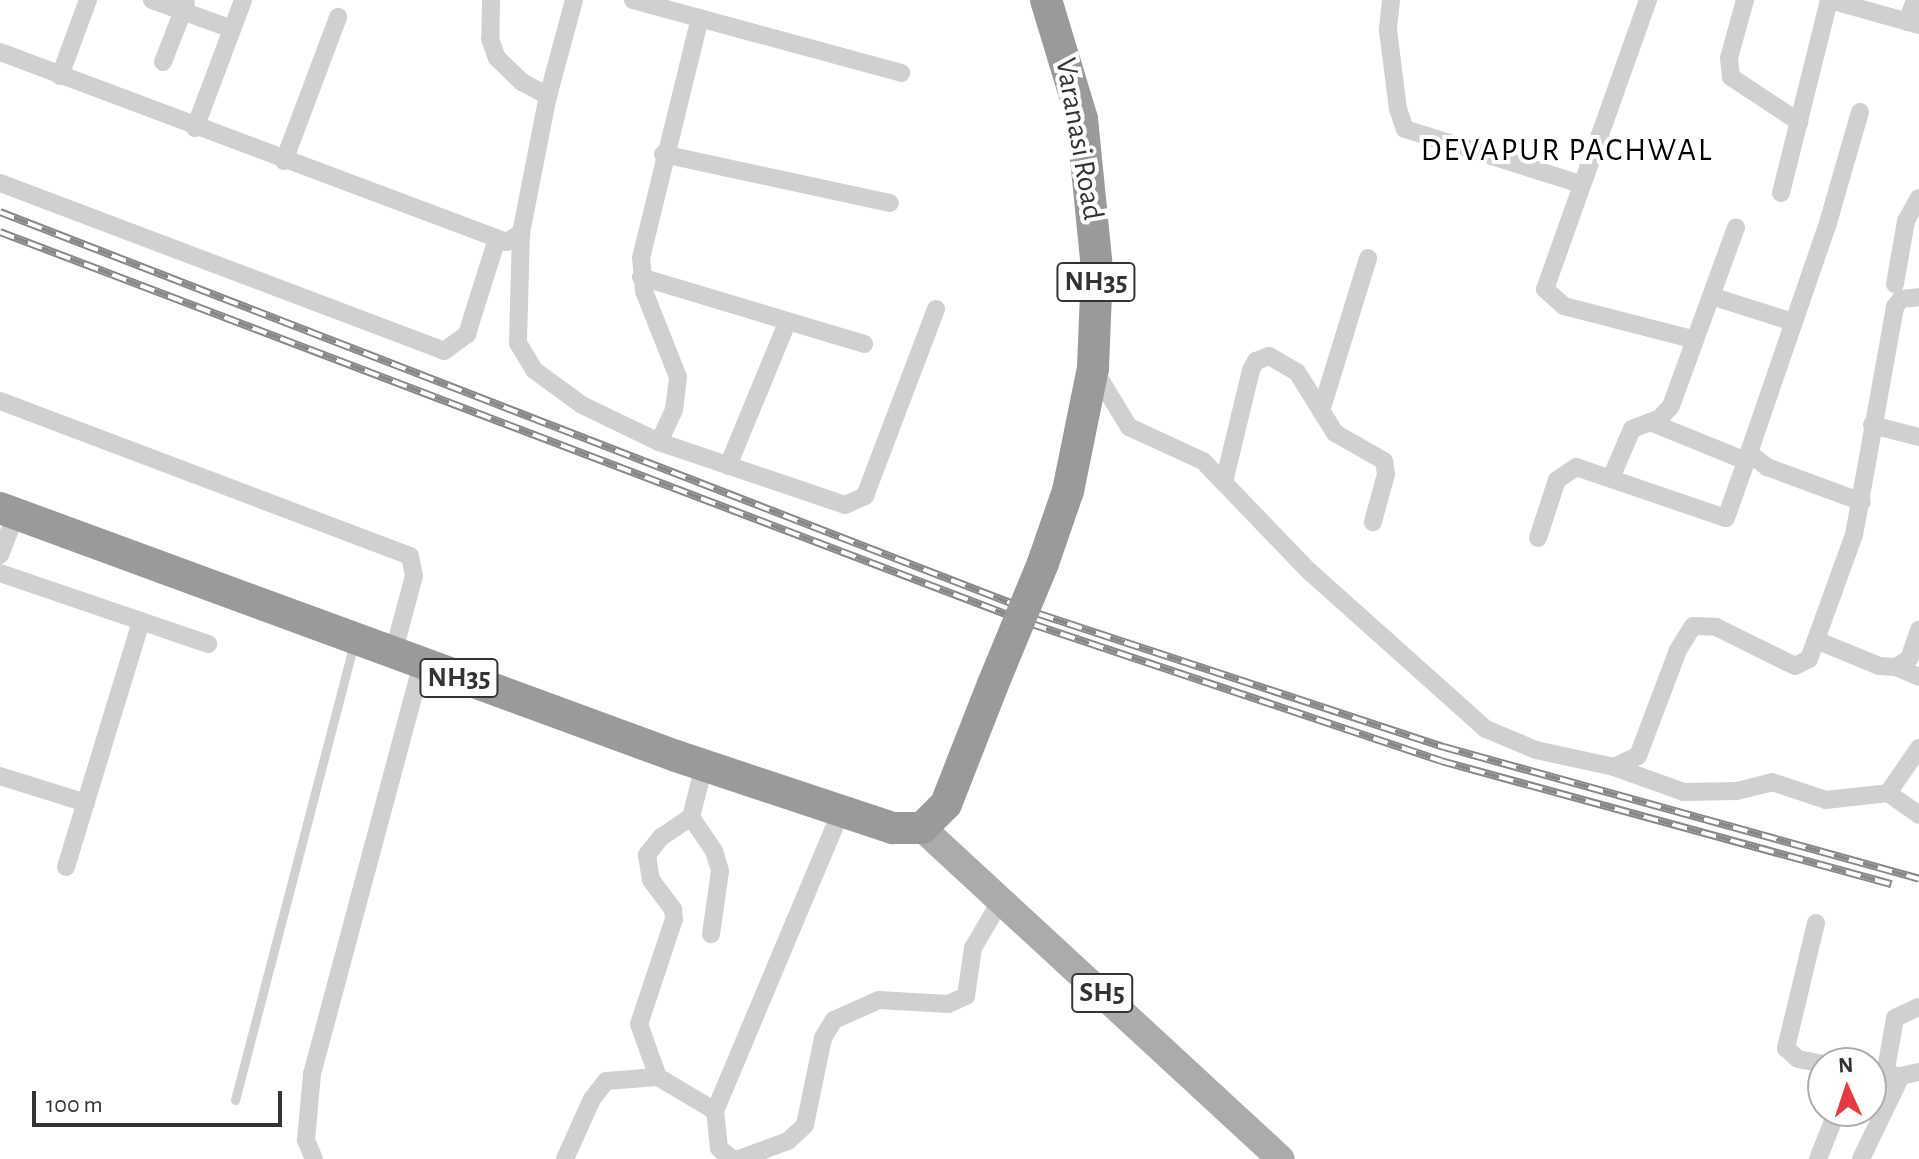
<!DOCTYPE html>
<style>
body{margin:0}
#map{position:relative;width:1919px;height:1159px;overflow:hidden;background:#fff;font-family:"Alegreya Sans",sans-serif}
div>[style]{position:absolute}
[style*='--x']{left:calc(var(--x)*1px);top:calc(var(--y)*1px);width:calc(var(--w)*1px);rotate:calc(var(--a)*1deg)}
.lane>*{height:9px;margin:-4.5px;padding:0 4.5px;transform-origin:4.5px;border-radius:4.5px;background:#d0d0d0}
.street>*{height:18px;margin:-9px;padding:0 9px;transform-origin:9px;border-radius:9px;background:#d0d0d0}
.primary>*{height:28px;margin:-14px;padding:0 14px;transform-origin:14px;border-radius:14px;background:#ababab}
.highway>*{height:32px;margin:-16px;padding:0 16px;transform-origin:16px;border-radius:16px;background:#9a9a9a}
.rail>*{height:8px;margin-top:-4px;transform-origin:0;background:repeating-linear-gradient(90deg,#fff 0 15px,#888 0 30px);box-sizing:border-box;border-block:2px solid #888}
.highway-bridge>*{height:32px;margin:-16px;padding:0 16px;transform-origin:16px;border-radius:16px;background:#9a9a9a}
span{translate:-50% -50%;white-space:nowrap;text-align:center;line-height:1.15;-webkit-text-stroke:8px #fff;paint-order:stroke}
.shield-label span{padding:2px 6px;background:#fff;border:2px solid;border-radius:6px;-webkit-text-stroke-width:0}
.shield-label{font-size:28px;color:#333;font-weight:700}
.street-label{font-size:30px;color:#333}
.neighbourhood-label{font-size:32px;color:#000;letter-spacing:2px}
.north{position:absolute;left:1807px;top:1047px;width:80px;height:80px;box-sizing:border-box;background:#fff;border:2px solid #adadad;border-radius:50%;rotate:357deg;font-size:22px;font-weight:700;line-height:32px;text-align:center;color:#333}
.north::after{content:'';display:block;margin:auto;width:28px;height:36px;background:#e63946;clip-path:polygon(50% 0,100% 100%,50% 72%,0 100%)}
.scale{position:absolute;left:32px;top:1091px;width:250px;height:36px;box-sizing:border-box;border:4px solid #333;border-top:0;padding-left:10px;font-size:24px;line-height:28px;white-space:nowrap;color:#333;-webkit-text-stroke:6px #fff;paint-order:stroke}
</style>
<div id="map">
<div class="lane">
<div style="--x:235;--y:1100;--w:472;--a:-75.4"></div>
</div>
<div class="street">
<div style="--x:152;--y:0;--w:85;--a:19.9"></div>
<div style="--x:491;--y:0;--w:39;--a:91"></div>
<div style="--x:490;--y:39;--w:20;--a:70"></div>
<div style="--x:497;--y:58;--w:35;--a:44"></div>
<div style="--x:522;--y:82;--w:30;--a:28"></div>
<div style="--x:633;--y:0;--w:278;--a:15.2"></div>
<div style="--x:1391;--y:0;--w:30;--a:96"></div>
<div style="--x:1388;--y:30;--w:80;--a:82.8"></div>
<div style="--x:1398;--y:109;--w:21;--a:71"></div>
<div style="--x:1405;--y:129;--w:183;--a:17.4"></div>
<div style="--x:1648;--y:0;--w:307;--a:109.6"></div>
<div style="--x:1545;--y:289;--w:25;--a:42"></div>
<div style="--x:1564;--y:306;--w:135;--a:14.5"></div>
<div style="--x:1745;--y:0;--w:60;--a:105.4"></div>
<div style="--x:1729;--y:58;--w:19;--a:84"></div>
<div style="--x:1731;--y:77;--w:82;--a:33.5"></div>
<div style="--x:1830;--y:0;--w:92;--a:15.7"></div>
<div style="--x:1907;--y:22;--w:23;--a:-70"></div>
<div style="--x:0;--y:52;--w:541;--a:20.54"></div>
<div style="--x:507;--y:242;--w:17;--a:-33"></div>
<div style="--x:521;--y:233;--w:140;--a:-78.9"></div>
<div style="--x:548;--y:96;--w:99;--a:-74.8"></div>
<div style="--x:163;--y:62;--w:63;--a:-68.7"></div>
<div style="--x:60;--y:76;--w:81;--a:-69.8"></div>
<div style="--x:1860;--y:112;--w:116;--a:106.1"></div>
<div style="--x:1828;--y:223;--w:243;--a:109"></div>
<div style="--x:1749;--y:453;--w:23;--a:38"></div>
<div style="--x:1767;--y:467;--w:101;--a:20.2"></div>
<div style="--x:195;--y:128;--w:137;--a:-69.4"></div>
<div style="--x:663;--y:154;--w:232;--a:12.2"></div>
<div style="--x:284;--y:161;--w:154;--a:-69.4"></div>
<div style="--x:0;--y:183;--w:475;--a:20.7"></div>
<div style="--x:444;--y:351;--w:29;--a:-36"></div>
<div style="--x:467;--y:334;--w:96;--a:-72.5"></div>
<div style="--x:1781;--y:193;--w:199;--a:-76"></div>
<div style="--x:521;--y:233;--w:110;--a:91.6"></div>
<div style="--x:518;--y:343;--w:31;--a:59"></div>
<div style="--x:534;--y:370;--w:59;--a:36.1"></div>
<div style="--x:582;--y:405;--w:85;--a:25.7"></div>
<div style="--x:659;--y:442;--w:196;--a:18.7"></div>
<div style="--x:845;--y:505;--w:22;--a:-24"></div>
<div style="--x:865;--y:496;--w:200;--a:-69.2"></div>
<div style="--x:641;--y:277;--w:233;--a:16.7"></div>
<div style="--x:1895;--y:284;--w:64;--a:-80.1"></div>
<div style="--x:1906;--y:221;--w:26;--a:-61"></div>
<div style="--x:1711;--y:296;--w:86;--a:17.6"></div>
<div style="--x:1093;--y:368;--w:69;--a:58.6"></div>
<div style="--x:1129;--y:427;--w:81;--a:24.7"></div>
<div style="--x:1203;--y:461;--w:153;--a:46.1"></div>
<div style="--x:1309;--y:571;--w:237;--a:41.8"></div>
<div style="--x:1486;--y:729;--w:54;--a:22.8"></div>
<div style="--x:1536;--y:750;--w:80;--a:12.3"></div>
<div style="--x:1614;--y:767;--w:26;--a:-25"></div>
<div style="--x:1638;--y:756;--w:113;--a:-69.3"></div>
<div style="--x:1678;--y:650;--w:28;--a:-58"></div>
<div style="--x:1693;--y:626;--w:23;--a:2"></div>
<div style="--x:1716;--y:627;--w:88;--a:26.3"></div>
<div style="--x:1795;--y:666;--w:16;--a:-27"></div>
<div style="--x:1809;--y:659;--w:132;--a:-70.1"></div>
<div style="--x:1854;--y:535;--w:232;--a:-79.8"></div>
<div style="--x:1895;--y:307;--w:10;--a:-53"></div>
<div style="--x:1901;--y:299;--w:18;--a:-6"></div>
<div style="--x:0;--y:401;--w:438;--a:20.7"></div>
<div style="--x:410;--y:556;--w:20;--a:79"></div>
<div style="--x:414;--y:576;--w:81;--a:105.1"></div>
<div style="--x:1321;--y:411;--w:160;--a:-72.9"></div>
<div style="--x:1650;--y:422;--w:104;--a:22.1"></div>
<div style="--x:1872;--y:425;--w:49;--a:14.3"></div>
<div style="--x:659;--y:442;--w:35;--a:-65"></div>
<div style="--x:674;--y:410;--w:33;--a:-83"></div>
<div style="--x:678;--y:377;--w:92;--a:-111.6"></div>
<div style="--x:644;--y:291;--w:33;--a:-95"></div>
<div style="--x:641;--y:258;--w:247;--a:-76.2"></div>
<div style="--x:728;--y:466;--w:155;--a:-67.6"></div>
<div style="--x:1611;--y:478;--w:53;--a:-66.8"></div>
<div style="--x:1632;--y:429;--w:30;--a:-21"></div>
<div style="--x:1660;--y:418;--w:16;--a:-47"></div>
<div style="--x:1671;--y:406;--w:190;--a:-70"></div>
<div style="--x:1224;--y:482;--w:115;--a:-76.4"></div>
<div style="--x:1251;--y:370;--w:10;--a:-61"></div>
<div style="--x:1256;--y:361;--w:14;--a:-21"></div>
<div style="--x:1269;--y:356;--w:32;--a:30"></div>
<div style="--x:1297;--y:372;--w:72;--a:58.1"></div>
<div style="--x:1335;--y:433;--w:56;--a:29.7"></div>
<div style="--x:1384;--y:461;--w:13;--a:81"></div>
<div style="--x:1386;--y:474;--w:50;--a:105.2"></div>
<div style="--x:1538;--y:538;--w:61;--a:-71.9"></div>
<div style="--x:1557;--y:480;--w:23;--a:-34"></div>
<div style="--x:1576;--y:467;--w:158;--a:18.8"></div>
<div style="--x:1726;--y:518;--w:69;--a:-70.5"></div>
<div style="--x:0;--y:555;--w:44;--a:-68.7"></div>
<div style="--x:0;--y:573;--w:220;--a:18.8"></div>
<div style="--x:1816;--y:640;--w:68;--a:22.4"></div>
<div style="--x:1879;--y:666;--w:17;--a:3"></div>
<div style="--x:1896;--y:667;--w:15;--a:-32"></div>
<div style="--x:1909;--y:659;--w:31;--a:-71"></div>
<div style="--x:1896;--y:667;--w:25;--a:23"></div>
<div style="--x:704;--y:766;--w:53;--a:104.3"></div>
<div style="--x:691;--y:817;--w:36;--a:146"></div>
<div style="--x:661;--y:837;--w:23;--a:128"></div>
<div style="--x:647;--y:855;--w:25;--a:81"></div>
<div style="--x:651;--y:880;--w:36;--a:53"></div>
<div style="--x:673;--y:909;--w:10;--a:84"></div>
<div style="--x:674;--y:919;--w:111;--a:108.4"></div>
<div style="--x:639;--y:1024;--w:56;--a:70.3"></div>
<div style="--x:658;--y:1077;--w:66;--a:30.8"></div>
<div style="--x:1614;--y:767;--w:74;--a:19.7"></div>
<div style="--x:1684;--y:792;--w:53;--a:-1.1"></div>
<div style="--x:1737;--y:791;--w:36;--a:-14"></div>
<div style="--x:1772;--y:782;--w:57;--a:18.4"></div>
<div style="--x:1826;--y:800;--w:62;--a:-6.4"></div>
<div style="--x:1888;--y:793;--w:38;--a:35"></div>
<div style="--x:0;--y:776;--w:90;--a:17.4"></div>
<div style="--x:1888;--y:793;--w:55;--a:-55.4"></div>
<div style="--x:691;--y:817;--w:41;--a:55.9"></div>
<div style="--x:714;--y:851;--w:21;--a:73"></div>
<div style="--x:720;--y:871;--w:64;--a:98.1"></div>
<div style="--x:66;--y:867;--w:257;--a:-73"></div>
<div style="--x:1816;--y:923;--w:129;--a:103.5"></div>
<div style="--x:1786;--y:1048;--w:16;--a:43"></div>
<div style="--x:1798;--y:1059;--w:25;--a:11"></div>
<div style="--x:1871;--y:1073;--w:30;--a:6"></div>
<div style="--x:1901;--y:1076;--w:18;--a:-13"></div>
<div style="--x:1885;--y:1075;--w:58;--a:-80"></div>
<div style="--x:1895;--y:1018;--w:26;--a:-25"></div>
<div style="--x:314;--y:1159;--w:21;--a:-113"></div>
<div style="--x:306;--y:1140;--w:66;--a:-84.8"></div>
<div style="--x:312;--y:1074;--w:424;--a:-75"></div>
<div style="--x:565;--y:1159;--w:66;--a:-65.8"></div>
<div style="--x:592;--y:1099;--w:23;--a:-52"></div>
<div style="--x:606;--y:1081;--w:52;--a:-4.4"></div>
<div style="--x:732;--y:1159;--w:17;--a:-140"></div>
<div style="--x:719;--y:1148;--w:37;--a:-96"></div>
<div style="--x:715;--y:1111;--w:325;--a:-67.2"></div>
<div style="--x:739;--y:1159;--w:52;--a:-20.2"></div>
<div style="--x:788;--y:1141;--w:23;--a:-43"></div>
<div style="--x:805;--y:1125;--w:89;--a:-78.3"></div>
<div style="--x:823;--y:1038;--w:21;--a:-59"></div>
<div style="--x:834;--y:1020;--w:49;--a:-24"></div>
<div style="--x:879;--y:1000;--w:69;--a:3.3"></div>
<div style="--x:948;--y:1004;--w:20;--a:-24"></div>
<div style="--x:966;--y:996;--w:49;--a:-81.7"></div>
<div style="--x:973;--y:948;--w:53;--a:-59.6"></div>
<div style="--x:1818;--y:1159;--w:52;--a:-68.4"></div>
<div style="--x:1861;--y:1159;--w:92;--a:-64.3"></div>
</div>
<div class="primary">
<div style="--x:922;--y:828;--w:488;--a:42.7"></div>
</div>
<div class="highway">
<div style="--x:0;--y:508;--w:720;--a:20.15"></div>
<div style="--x:676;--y:756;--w:229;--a:18.4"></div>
<div style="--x:893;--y:828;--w:29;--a:0"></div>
<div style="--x:922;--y:828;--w:34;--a:-45"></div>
<div style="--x:946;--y:804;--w:129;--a:-68.6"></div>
<div style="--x:1043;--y:563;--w:76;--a:-70.9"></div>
<div style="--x:1068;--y:491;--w:126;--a:-78.5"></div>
<div style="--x:1093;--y:368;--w:99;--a:-87.7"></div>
<div style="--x:1097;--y:269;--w:151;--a:-95.7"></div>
<div style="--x:1082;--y:119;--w:124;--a:-106.8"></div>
</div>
<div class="rail">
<div style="--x:0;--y:212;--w:1114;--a:21.15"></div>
<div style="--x:1039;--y:614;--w:426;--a:18.2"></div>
<div style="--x:1444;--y:747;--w:493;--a:15.5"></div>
<div style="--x:0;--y:232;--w:1104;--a:20.8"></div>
<div style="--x:1032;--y:624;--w:431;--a:18.5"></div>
<div style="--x:1441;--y:761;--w:467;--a:15.3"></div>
</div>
<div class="highway-bridge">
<div style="--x:993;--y:684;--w:131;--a:-67.5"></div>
</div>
<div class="shield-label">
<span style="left:1096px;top:282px">NH35</span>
<span style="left:459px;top:678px">NH35</span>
<span style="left:1102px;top:993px">SH5</span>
</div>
<div class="street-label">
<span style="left:1079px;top:139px;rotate:80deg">Varanasi Road</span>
</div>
<div class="neighbourhood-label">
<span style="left:1567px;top:150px">DEVAPUR PACHWAL</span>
</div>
<div class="north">N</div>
<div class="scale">100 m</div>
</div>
